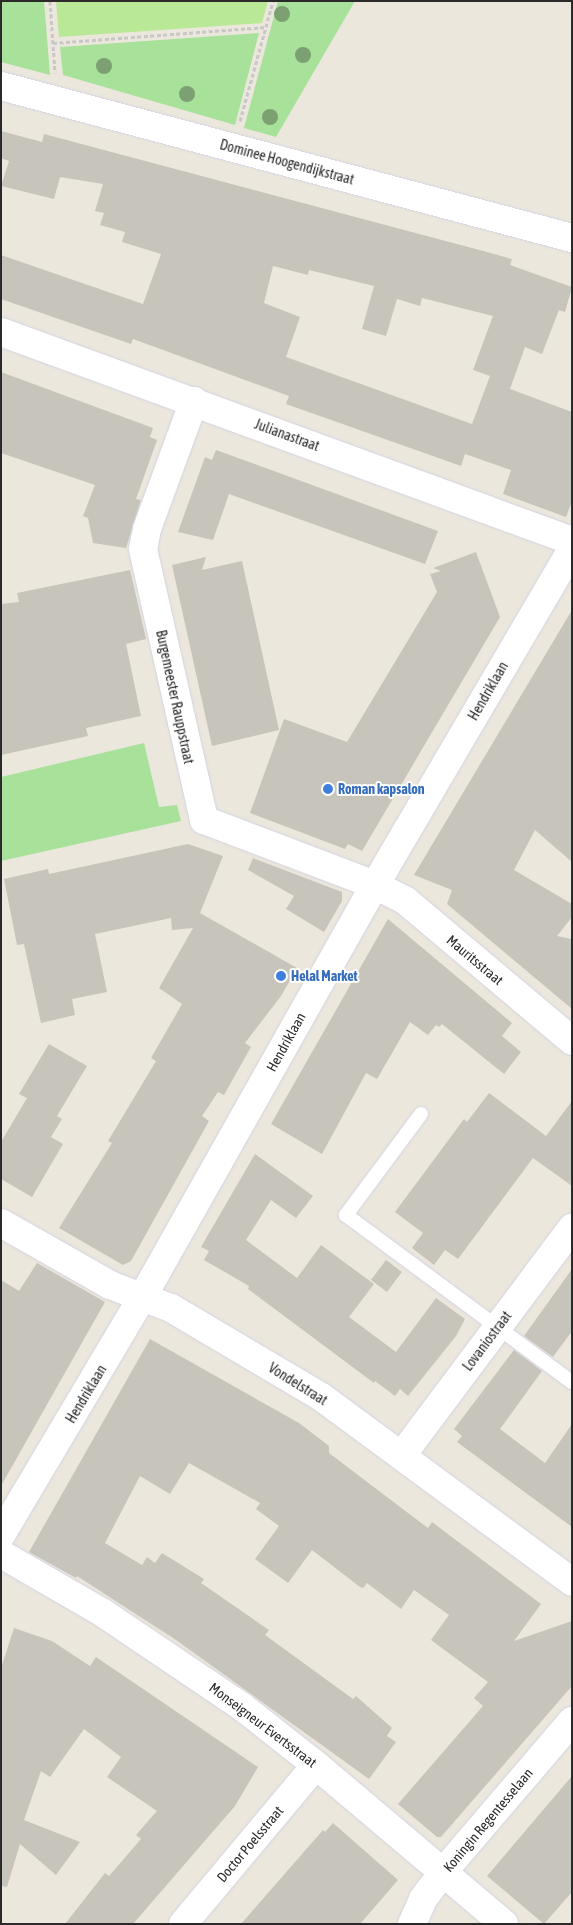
<!DOCTYPE html>
<style>
body{margin:0}
#map{position:relative;width:573px;height:1925px;overflow:hidden;background:#ece7dc;font-family:"Asap Condensed",sans-serif}
div>[style]{position:absolute}
[style*='--x']{left:calc(var(--x)*1px);top:calc(var(--y)*1px);width:calc(var(--w)*1px);rotate:calc(var(--a)*1deg)}
.green>*{inset:0;background:#a7e19a}
.pitch>*{inset:0;background:#b9e896}
.building>*{inset:0;background:#c7c4bc;transform-origin:0 0}
.path>*{height:3px;margin-top:-1.5px;transform-origin:0;background:repeating-linear-gradient(90deg,#c8c8c8 0 4px,transparent 0 6.5px)}
.roads{filter:drop-shadow(0 0 1px #d2d2e2) drop-shadow(0 0 1px #d2d2e2)}
.lane>*{height:14px;margin:-7px;padding:0 7px;transform-origin:7px;border-radius:7px;background:#fff}
.street>*{height:28px;margin:-14px;padding:0 14px;transform-origin:14px;border-radius:14px;background:#fff}
.trees>*{width:16px;height:16px;margin:-8px;border-radius:50%;background:#7ca072}
.dots>*{width:14px;height:14px;translate:-50% -50%;box-sizing:border-box;border:2px solid #fff;border-radius:50%}
span{translate:-50% -50%;white-space:nowrap;text-align:center;line-height:1.15;-webkit-text-stroke:4px #fff;paint-order:stroke}
.street-label{font-size:14px;color:#2a2a2a}
.shop-label{font-size:14px;color:#366cbe;font-weight:700}
.left{translate:0 -50%;text-align:left}
.frame{position:absolute;inset:0;border:2px solid #2a2a2a;pointer-events:none}
</style>
<div id="map">
<div class="green">
<div style="clip-path:polygon(1px 1px,44px 1px,50px 75px,1px 62px)"></div>
<div style="clip-path:polygon(278px 1px,355px 1px,276px 137px,244px 128px)"></div>
<div style="clip-path:polygon(259px 33px,235px 125px,63px 75px,60px 47px)"></div>
<div style="clip-path:polygon(144px 743px,159px 807px,177px 805px,181px 821px,1px 861px,1px 777px)"></div>
</div>
<div class="pitch">
<div style="clip-path:polygon(56px 1px,268px 1px,262px 23px,59px 37px)"></div>
</div>
<div class="building">
<div style="clip-path:polygon(evenodd,1px 131px,42px 142px,44px 134px,487px 252px,512px 259px,510px 265px,572px 287px,565px 312px,559px 310px,542px 354px,525px 347px,510px 389px,572px 412px,572px 501px,566px 517px,503px 494px,511px 470px,465px 454px,461px 466px,286px 404px,289px 396px,133px 339px,131px 344px,1px 299px,1px 255px,143px 304px,161px 254px,122px 242px,125px 232px,100px 225px,104px 213px,95px 211px,103px 184px,60px 177px,54px 199px,1px 186px,9px 161px,1px 158px,1px 131px,273px 266px,308px 275px,309px 270px,374px 286px,362px 329px,386px 336px,397px 299px,420px 306px,422px 298px,493px 316px,473px 370px,490px 376px,472px 424px,286px 357px,300px 317px,264px 303px,273px 266px)"></div>
<div style="clip-path:polygon(1px 372px,153px 428px,150px 437px,157px 440px,136px 499px,141px 500px,126px 548px,93px 543px,88px 518px,83px 516px,95px 485px,1px 453px)"></div>
<div style="clip-path:polygon(216px 450px,438px 531px,425px 564px,229px 494px,213px 540px,178px 532px,205px 457px,212px 460px)"></div>
<div style="clip-path:polygon(476px 552px,500px 617px,362px 851px,348px 844px,345px 849px,250px 813px,284px 719px,347px 742px,437px 592px,430px 574px,441px 571px,433px 568px)"></div>
<div style="clip-path:polygon(206px 557px,202px 570px,242px 561px,279px 730px,212px 746px,172px 565px)"></div>
<div style="clip-path:polygon(130px 570px,146px 639px,126px 644px,141px 716px,86px 728px,88px 736px,1px 755px,1px 604px,19px 602px,17px 593px)"></div>
<div style="clip-path:polygon(572px 610px,572px 862px,535px 830px,514px 870px,572px 904px,572px 917px,557px 936px,572px 939px,572px 1009px,447px 904px,452px 890px,414px 875px)"></div>
<div style="clip-path:polygon(188px 844px,223px 856px,200px 913px,297px 968px,281px 996px,245px 1043px,251px 1047px,224px 1095px,218px 1092px,202px 1116px,209px 1121px,131px 1261px,123px 1265px,59px 1228px,112px 1143px,108px 1141px,156px 1061px,151px 1058px,182px 1004px,159px 988px,193px 928px,172px 930px,171px 918px,95px 934px,107px 992px,72px 999px,75px 1015px,41px 1023px,24px 944px,17px 945px,4px 879px,48px 869px,49px 874px)"></div>
<div style="clip-path:polygon(253px 858px,342px 892px,342px 901px,324px 932px,286px 909px,294px 896px,248px 870px)"></div>
<div style="clip-path:polygon(388px 919px,512px 1023px,502px 1036px,521px 1052px,504px 1074px,442px 1024px,439px 1027px,436px 1025px,428px 1035px,410px 1022px,377px 1079px,366px 1073px,322px 1154px,271px 1124px)"></div>
<div style="clip-path:polygon(49px 1044px,87px 1066px,57px 1116px,62px 1119px,51px 1137px,63px 1144px,32px 1197px,1px 1179px,1px 1142px,27px 1098px,19px 1094px)"></div>
<div style="clip-path:polygon(489px 1093px,546px 1136px,572px 1101px,572px 1186px,533px 1158px,458px 1259px,445px 1250px,434px 1265px,412px 1248px,423px 1233px,395px 1212px,464px 1119px,467px 1122px)"></div>
<div style="clip-path:polygon(255px 1154px,313px 1196px,296px 1218px,271px 1200px,246px 1240px,297px 1278px,321px 1245px,363px 1276px,374px 1284px,349px 1317px,396px 1352px,436px 1298px,465px 1319px,456px 1336px,408px 1396px,400px 1389px,395px 1396px,375px 1381px,374px 1383px,248px 1289px,249px 1286px,204px 1260px,209px 1251px,201px 1247px)"></div>
<div style="left:386px;top:1260px;width:20px;height:25px;rotate:37deg"></div>
<div style="clip-path:polygon(37px 1263px,105px 1302px,1px 1486px,1px 1280px,19px 1291px)"></div>
<div style="clip-path:polygon(572px 1269px,572px 1331px,553px 1357px,524px 1336px)"></div>
<div style="clip-path:polygon(150px 1339px,299px 1423px,329px 1446px,329px 1453px,412px 1516px,428px 1528px,432px 1522px,541px 1604px,514px 1641px,572px 1621px,572px 1686px,441px 1837px,437px 1837px,398px 1804px,483px 1706px,474px 1698px,488px 1682px,431px 1640px,449px 1615px,414px 1590px,401px 1609px,367px 1583px,363px 1588px,360px 1587px,312px 1550px,288px 1583px,255px 1559px,279px 1526px,256px 1509px,260px 1503px,189px 1463px,170px 1494px,140px 1476px,105px 1543px,142px 1565px,147px 1557px,155px 1563px,162px 1553px,204px 1579px,201px 1583px,269px 1630px,265px 1635px,353px 1699px,356px 1696px,392px 1728px,387px 1736px,396px 1742px,369px 1779px,176px 1640px,77px 1576px,76px 1578px,29px 1552px)"></div>
<div style="clip-path:polygon(514px 1350px,542px 1371px,500px 1429px,545px 1463px,572px 1424px,572px 1527px,457px 1442px,462px 1436px,454px 1429px)"></div>
<div style="clip-path:polygon(14px 1628px,52px 1641px,90px 1666px,96px 1657px,258px 1767px,235px 1806px,133px 1924px,65px 1924px,105px 1873px,109px 1876px,141px 1839px,136px 1835px,157px 1811px,107px 1777px,121px 1757px,84px 1729px,50px 1777px,41px 1771px,24px 1820px,80px 1842px,56px 1875px,20px 1844px,7px 1887px,1px 1886px,1px 1668px)"></div>
<div style="clip-path:polygon(572px 1776px,572px 1892px,544px 1924px,487px 1876px)"></div>
<div style="clip-path:polygon(333px 1823px,398px 1880px,360px 1924px,241px 1924px,323px 1830px,325px 1832px)"></div>
</div>
<div class="path">
<div style="--x:50;--y:1;--w:72;--a:86"></div>
<div style="--x:53;--y:43;--w:214;--a:-4.3"></div>
<div style="--x:240;--y:121;--w:124;--a:-74.6"></div>
</div>
<div class="roads">
<div class="lane">
<div style="--x:421;--y:1114;--w:126;--a:126.6"></div>
<div style="--x:346;--y:1215;--w:281;--a:36.5"></div>
</div>
<div class="street">
<div style="--x:1;--y:86;--w:591;--a:14.91"></div>
<div style="--x:1;--y:332;--w:608;--a:20.1"></div>
<div style="--x:194;--y:401;--w:136;--a:110.2"></div>
<div style="--x:147;--y:529;--w:20;--a:101"></div>
<div style="--x:143;--y:549;--w:278;--a:77.3"></div>
<div style="--x:204;--y:820;--w:183;--a:20.8"></div>
<div style="--x:375;--y:885;--w:35;--a:27"></div>
<div style="--x:406;--y:901;--w:217;--a:40.1"></div>
<div style="--x:1;--y:1223;--w:125;--a:29.6"></div>
<div style="--x:110;--y:1285;--w:65;--a:20.7"></div>
<div style="--x:171;--y:1308;--w:173;--a:30.6"></div>
<div style="--x:320;--y:1396;--w:313;--a:36.4"></div>
<div style="--x:402;--y:1455;--w:284;--a:-53.2"></div>
<div style="--x:1;--y:1535;--w:276;--a:-59.3"></div>
<div style="--x:142;--y:1298;--w:474;--a:-60.6"></div>
<div style="--x:375;--y:885;--w:389;--a:-59.6"></div>
<div style="--x:1;--y:1554;--w:118;--a:30"></div>
<div style="--x:103;--y:1613;--w:166;--a:34"></div>
<div style="--x:241;--y:1706;--w:95;--a:38.2"></div>
<div style="--x:316;--y:1765;--w:246;--a:40.2"></div>
<div style="--x:183;--y:1924;--w:207;--a:-50.1"></div>
<div style="--x:412;--y:1924;--w:27;--a:-66"></div>
<div style="--x:423;--y:1899;--w:34;--a:-53"></div>
<div style="--x:443;--y:1872;--w:199;--a:-49.5"></div>
</div>
</div>
<div class="trees">
<div style="left:282px;top:14px"></div>
<div style="left:303px;top:55px"></div>
<div style="left:104px;top:66px"></div>
<div style="left:187px;top:94px"></div>
<div style="left:270px;top:117px"></div>
</div>
<div class="dots">
<div style="left:328px;top:789px;background:#3f7fe0"></div>
<div style="left:281px;top:976px;background:#3f7fe0"></div>
</div>
<div class="street-label">
<span style="left:287px;top:162px;rotate:15deg">Dominee Hoogendijkstraat</span>
<span style="left:287px;top:435px;rotate:20deg">Julianastraat</span>
<span style="left:488px;top:691px;rotate:-60deg">Hendriklaan</span>
<span style="left:175px;top:697px;rotate:78deg">Burgemeester Rauppstraat</span>
<span style="left:475px;top:960px;rotate:40deg">Mauritsstraat</span>
<span style="left:286px;top:1042px;rotate:-61deg">Hendriklaan</span>
<span style="left:487px;top:1341px;rotate:-53deg">Lovaniostraat</span>
<span style="left:298px;top:1384px;rotate:32deg">Vondelstraat</span>
<span style="left:86px;top:1394px;rotate:-59deg">Hendriklaan</span>
<span style="left:263px;top:1725px;rotate:37deg">Monseigneur Evertsstraat</span>
<span style="left:488px;top:1820px;rotate:-50deg">Koningin Regentesselaan</span>
<span style="left:250px;top:1844px;rotate:-50deg">Doctor Poelsstraat</span>
</div>
<div class="shop-label">
<span class="left" style="left:338px;top:789px">Roman kapsalon</span>
<span class="left" style="left:291px;top:976px">Helal Market</span>
</div>
<div class="frame"></div>
</div>
